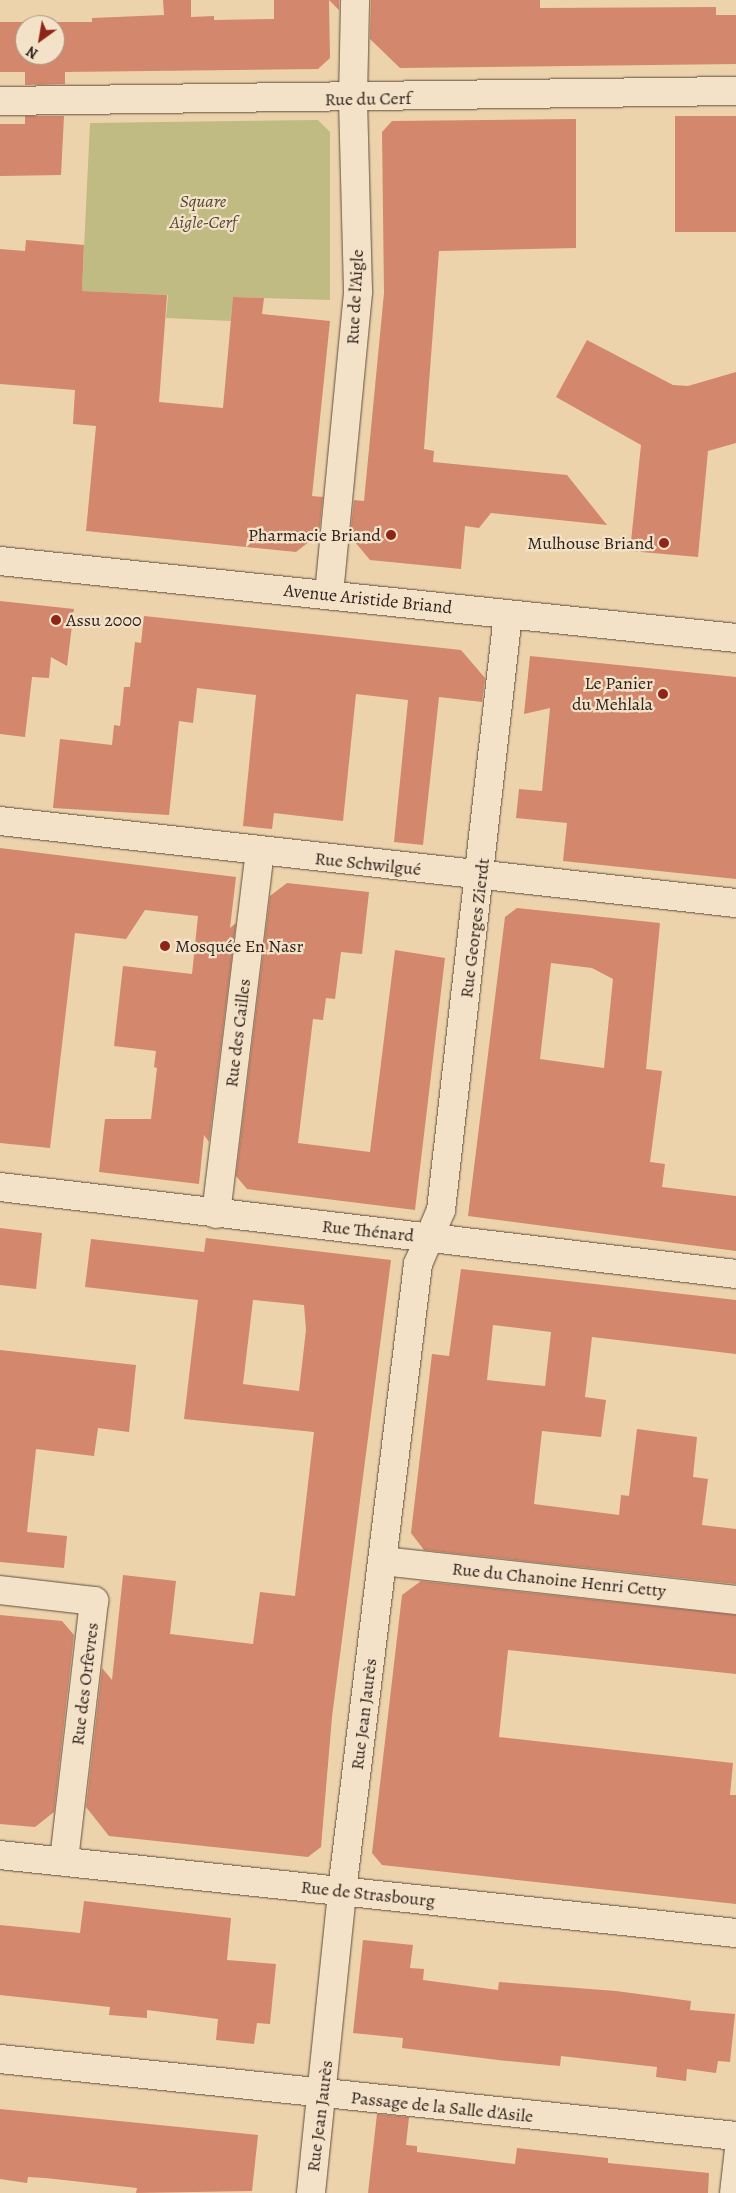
<!DOCTYPE html>
<meta charset="utf-8">
<style>
body{margin:0}
#map{position:relative;width:736px;height:2193px;overflow:hidden;background:#edd3ab;font-family:Alegreya,serif}
div>[style]{position:absolute}
[style*='--x']{left:calc(var(--x)*1px);top:calc(var(--y)*1px);width:calc(var(--w)*1px);rotate:calc(var(--a)*1deg)}
.green>*{inset:0;background:#c0ba83}
.building>*{inset:0;background:#d3876c;transform-origin:0 0}
.roads{filter:drop-shadow(0 0 1px #5e4e40) drop-shadow(0 0 1px #5e4e40)}
.service>*{height:20px;margin:-10px;padding:0 10px;transform-origin:10px;border-radius:10px;background:#f3e2c8}
.pedestrian>*{height:28px;margin:-14px;padding:0 14px;transform-origin:14px;border-radius:14px;background:#f3e2c8}
.minor>*{height:28px;margin:-14px;padding:0 14px;transform-origin:14px;border-radius:14px;background:#f3e2c8}
.dots>*{width:14px;height:14px;translate:-50% -50%;box-sizing:border-box;border:2px solid #f3e2c8;border-radius:50%}
span{translate:-50% -50%;white-space:nowrap;text-align:center;line-height:1.15;-webkit-text-stroke:4.5px #f3e2c8;paint-order:stroke}
.street-label{font-size:18px;color:#2f221c}
.park-label{font-size:18px;color:#534836;font-style:italic}
.poi-label{font-size:18px;color:#2f221c}
.right{translate:-100% -50%;text-align:right}
.left{translate:0 -50%;text-align:left}
.north{position:absolute;left:15px;top:15px;width:50px;height:50px;box-sizing:border-box;background:#f3e2c8;border:1px solid #a59583;border-radius:50%;rotate:212deg;font-size:14px;font-weight:700;line-height:20px;text-align:center;color:#2f221c}
.north::after{content:'';display:block;margin:auto;width:18px;height:22px;background:#8f2418;clip-path:polygon(50% 0,100% 100%,50% 72%,0 100%)}
</style>
<div id="map">
<div class="green">
<div style="clip-path:polygon(318px 120px,330px 132px,330px 300px,233px 297px,231px 321px,166px 318px,168px 295px,82px 291px,90px 123px)"></div>
</div>
<div class="building">
<div style="clip-path:polygon(evenodd,163px 0,191px 0,191px 17px,214px 16px,214px 20px,274px 19px,274px 0,339px 0,339px 10px,329px 0,330px 58px,318px 69px,65px 72px,65px 84px,25px 85px,25px 72px,0 72px,0 22px,92px 22px,92px 18px,164px 15px,163px 0,25px 25px,55px 25px,55px 55px,25px 55px,25px 25px)"></div>
<div style="clip-path:polygon(371px 0,540px 0,540px 8px,716px 7px,716px 15px,736px 15px,736px 64px,400px 68px,370px 39px)"></div>
<div style="clip-path:polygon(25px 116px,64px 116px,61px 175px,0 176px,0 124px,25px 124px)"></div>
<div style="left:736px;top:116px;width:116px;height:61px;rotate:90deg"></div>
<div style="clip-path:polygon(576px 119px,576px 248px,439px 251px,424px 449px,434px 451px,433px 462px,567px 475px,607px 525px,491px 513px,479px 528px,465px 526px,461px 569px,370px 560px,350px 536px,354px 500px,364px 501px,384px 293px,382px 132px,392px 121px)"></div>
<div style="clip-path:polygon(26px 240px,84px 245px,82px 291px,167px 295px,159px 402px,223px 408px,233px 297px,264px 298px,262px 314px,330px 321px,312px 496px,323px 497px,319px 534px,296px 552px,86px 531px,96px 426px,73px 424px,75px 390px,0 384px,0 249px,25px 251px)"></div>
<div style="clip-path:polygon(587px 340px,673px 385px,688px 386px,736px 372px,736px 443px,708px 451px,698px 557px,630px 551px,641px 445px,556px 397px)"></div>
<div style="clip-path:polygon(0 601px,74px 609px,67px 666px,51px 657px,49px 678px,32px 677px,25px 737px,0 734px)"></div>
<div style="clip-path:polygon(144px 616px,461px 650px,485px 678px,482px 702px,439px 697px,423px 845px,394px 842px,408px 700px,356px 694px,343px 821px,274px 813px,272px 829px,243px 826px,256px 695px,197px 688px,193px 723px,179px 721px,169px 815px,53px 808px,60px 739px,112px 745px,114px 725px,120px 726px,124px 687px,130px 687px,135px 642px,141px 643px)"></div>
<div style="clip-path:polygon(530px 656px,736px 677px,736px 879px,563px 861px,567px 823px,516px 818px,519px 789px,542px 791px,550px 708px,524px 714px)"></div>
<div style="clip-path:polygon(0 848px,236px 877px,230px 928px,236px 923px,209px 1142px,204px 1135px,199px 1184px,99px 1172px,105px 1119px,151px 1119px,157px 1068px,154px 1067px,156px 1051px,114px 1046px,123px 966px,192px 974px,198px 916px,145px 910px,126px 939px,75px 933px,50px 1148px,0 1143px)"></div>
<div style="clip-path:polygon(287px 883px,369px 892px,362px 954px,341px 952px,335px 999px,326px 998px,323px 1020px,313px 1019px,298px 1143px,370px 1152px,395px 950px,445px 958px,415px 1210px,247px 1189px,236px 1176px,270px 896px)"></div>
<div style="clip-path:polygon(evenodd,517px 908px,660px 923px,646px 1069px,662px 1071px,650px 1162px,665px 1164px,662px 1187px,736px 1196px,736px 1251px,468px 1216px,505px 917px,517px 908px,551px 963px,592px 968px,613px 979px,604px 1068px,540px 1059px,551px 963px)"></div>
<div style="clip-path:polygon(0 1228px,42px 1233px,36px 1289px,0 1285px)"></div>
<div style="clip-path:polygon(evenodd,206px 1238px,391px 1260px,332px 1717px,321px 1847px,308px 1857px,109px 1836px,86px 1807px,102px 1668px,112px 1680px,123px 1575px,176px 1581px,170px 1634px,253px 1644px,260px 1592px,295px 1596px,314px 1432px,184px 1419px,198px 1300px,85px 1287px,91px 1239px,204px 1252px,206px 1238px,253px 1300px,304px 1305px,306px 1330px,299px 1391px,243px 1384px,253px 1300px)"></div>
<div style="clip-path:polygon(evenodd,461px 1269px,736px 1300px,736px 1354px,592px 1337px,585px 1397px,606px 1400px,601px 1437px,542px 1431px,534px 1504px,619px 1515px,621px 1495px,629px 1496px,637px 1429px,697px 1437px,693px 1477px,708px 1479px,702px 1525px,736px 1529px,736px 1584px,424px 1550px,411px 1533px,432px 1354px,449px 1356px,461px 1269px,493px 1325px,551px 1332px,545px 1386px,487px 1380px,493px 1325px)"></div>
<div style="clip-path:polygon(0 1350px,136px 1365px,129px 1432px,98px 1428px,94px 1456px,36px 1449px,27px 1532px,67px 1536px,64px 1568px,0 1562px)"></div>
<div style="clip-path:polygon(421px 1581px,736px 1615px,736px 1674px,508px 1650px,499px 1737px,733px 1763px,730px 1795px,736px 1795px,736px 1904px,382px 1865px,372px 1853px,402px 1595px)"></div>
<div style="clip-path:polygon(0 1615px,62px 1621px,74px 1635px,54px 1812px,35px 1827px,0 1824px)"></div>
<div style="clip-path:polygon(84px 1901px,231px 1918px,227px 1960px,276px 1964px,270px 2024px,257px 2023px,254px 2044px,216px 2040px,218px 2019px,147px 2010px,147px 2018px,109px 2015px,110px 2007px,0 1995px,0 1925px,80px 1933px)"></div>
<div style="clip-path:polygon(363px 1940px,413px 1945px,410px 1968px,424px 1969px,423px 1980px,498px 1990px,499px 1982px,616px 1991px,691px 2001px,690px 2010px,735px 2014px,730px 2062px,718px 2061px,716px 2073px,687px 2069px,686px 2081px,656px 2077px,657px 2067px,561px 2056px,560px 2066px,498px 2060px,402px 2048px,403px 2038px,353px 2033px)"></div>
<div style="clip-path:polygon(0 2109px,258px 2135px,252px 2191px,136px 2193px,137px 2188px,45px 2178px,28px 2177px,27px 2183px,0 2179px)"></div>
<div style="clip-path:polygon(377px 2114px,409px 2117px,406px 2145px,417px 2146px,417px 2152px,515px 2164px,517px 2148px,608px 2158px,608px 2163px,709px 2173px,708px 2193px,368px 2193px)"></div>
</div>
<div class="roads">
<div class="service">
<div style="--x:730;--y:2193;--w:53;--a:-83.5"></div>
</div>
<div class="pedestrian">
<div style="--x:329;--y:594;--w:304;--a:-84.5"></div>
<div style="--x:358;--y:291;--w:192;--a:-91.5"></div>
</div>
<div class="minor">
<div style="--x:353;--y:99;--w:99;--a:-88.8"></div>
<div style="--x:0;--y:101;--w:736;--a:-0.78"></div>
<div style="--x:0;--y:561;--w:740;--a:5.97"></div>
<div style="--x:0;--y:821;--w:741;--a:6.36"></div>
<div style="--x:0;--y:1187;--w:741;--a:6.74"></div>
<div style="--x:216;--y:1214;--w:365;--a:-83.1"></div>
<div style="--x:383;--y:1561;--w:355;--a:6.3"></div>
<div style="--x:0;--y:1590;--w:95;--a:6.7"></div>
<div style="--x:94;--y:1601;--w:262;--a:96.6"></div>
<div style="--x:0;--y:1855;--w:740;--a:6.05"></div>
<div style="--x:0;--y:2059;--w:740;--a:5.97"></div>
<div style="--x:311;--y:2193;--w:304;--a:-84.1"></div>
<div style="--x:342;--y:1891;--w:632;--a:-83.09"></div>
<div style="--x:418;--y:1264;--w:59;--a:-66.9"></div>
<div style="--x:441;--y:1210;--w:599;--a:-83.58"></div>
</div>
</div>
<div class="dots">
<div style="left:391px;top:535px;background:#8f2418"></div>
<div style="left:664px;top:543px;background:#8f2418"></div>
<div style="left:56px;top:620px;background:#8f2418"></div>
<div style="left:663px;top:694px;background:#8f2418"></div>
<div style="left:165px;top:946px;background:#8f2418"></div>
</div>
<div class="street-label">
<span style="left:368px;top:99px;rotate:-1deg">Rue du Cerf</span>
<span style="left:355px;top:297px;rotate:-87deg">Rue de l'Aigle</span>
<span style="left:368px;top:599px;rotate:6deg">Avenue Aristide Briand</span>
<span style="left:368px;top:864px;rotate:6deg">Rue Schwilgué</span>
<span style="left:475px;top:928px;rotate:-83deg">Rue Georges Zierdt</span>
<span style="left:238px;top:1033px;rotate:-83deg">Rue des Cailles</span>
<span style="left:368px;top:1231px;rotate:6deg">Rue Thénard</span>
<span style="left:559px;top:1580px;rotate:6deg">Rue du Chanoine Henri Cetty</span>
<span style="left:85px;top:1684px;rotate:-83deg">Rue des Orfèvres</span>
<span style="left:364px;top:1714px;rotate:-83deg">Rue Jean Jaurès</span>
<span style="left:368px;top:1894px;rotate:6deg">Rue de Strasbourg</span>
<span style="left:442px;top:2107px;rotate:6deg">Passage de la Salle d'Asile</span>
<span style="left:320px;top:2116px;rotate:-83deg">Rue Jean Jaurès</span>
</div>
<div class="park-label">
<span style="left:203px;top:212px">Square<br>Aigle-Cerf</span>
</div>
<div class="poi-label">
<span class="right" style="left:381px;top:535px">Pharmacie Briand</span>
<span class="right" style="left:654px;top:543px">Mulhouse Briand</span>
<span class="left" style="left:66px;top:620px">Assu 2000</span>
<span class="right" style="left:653px;top:694px">Le Panier<br>du Mehlala</span>
<span class="left" style="left:175px;top:946px">Mosquée En Nasr</span>
</div>
<div class="north">N</div>
</div>
